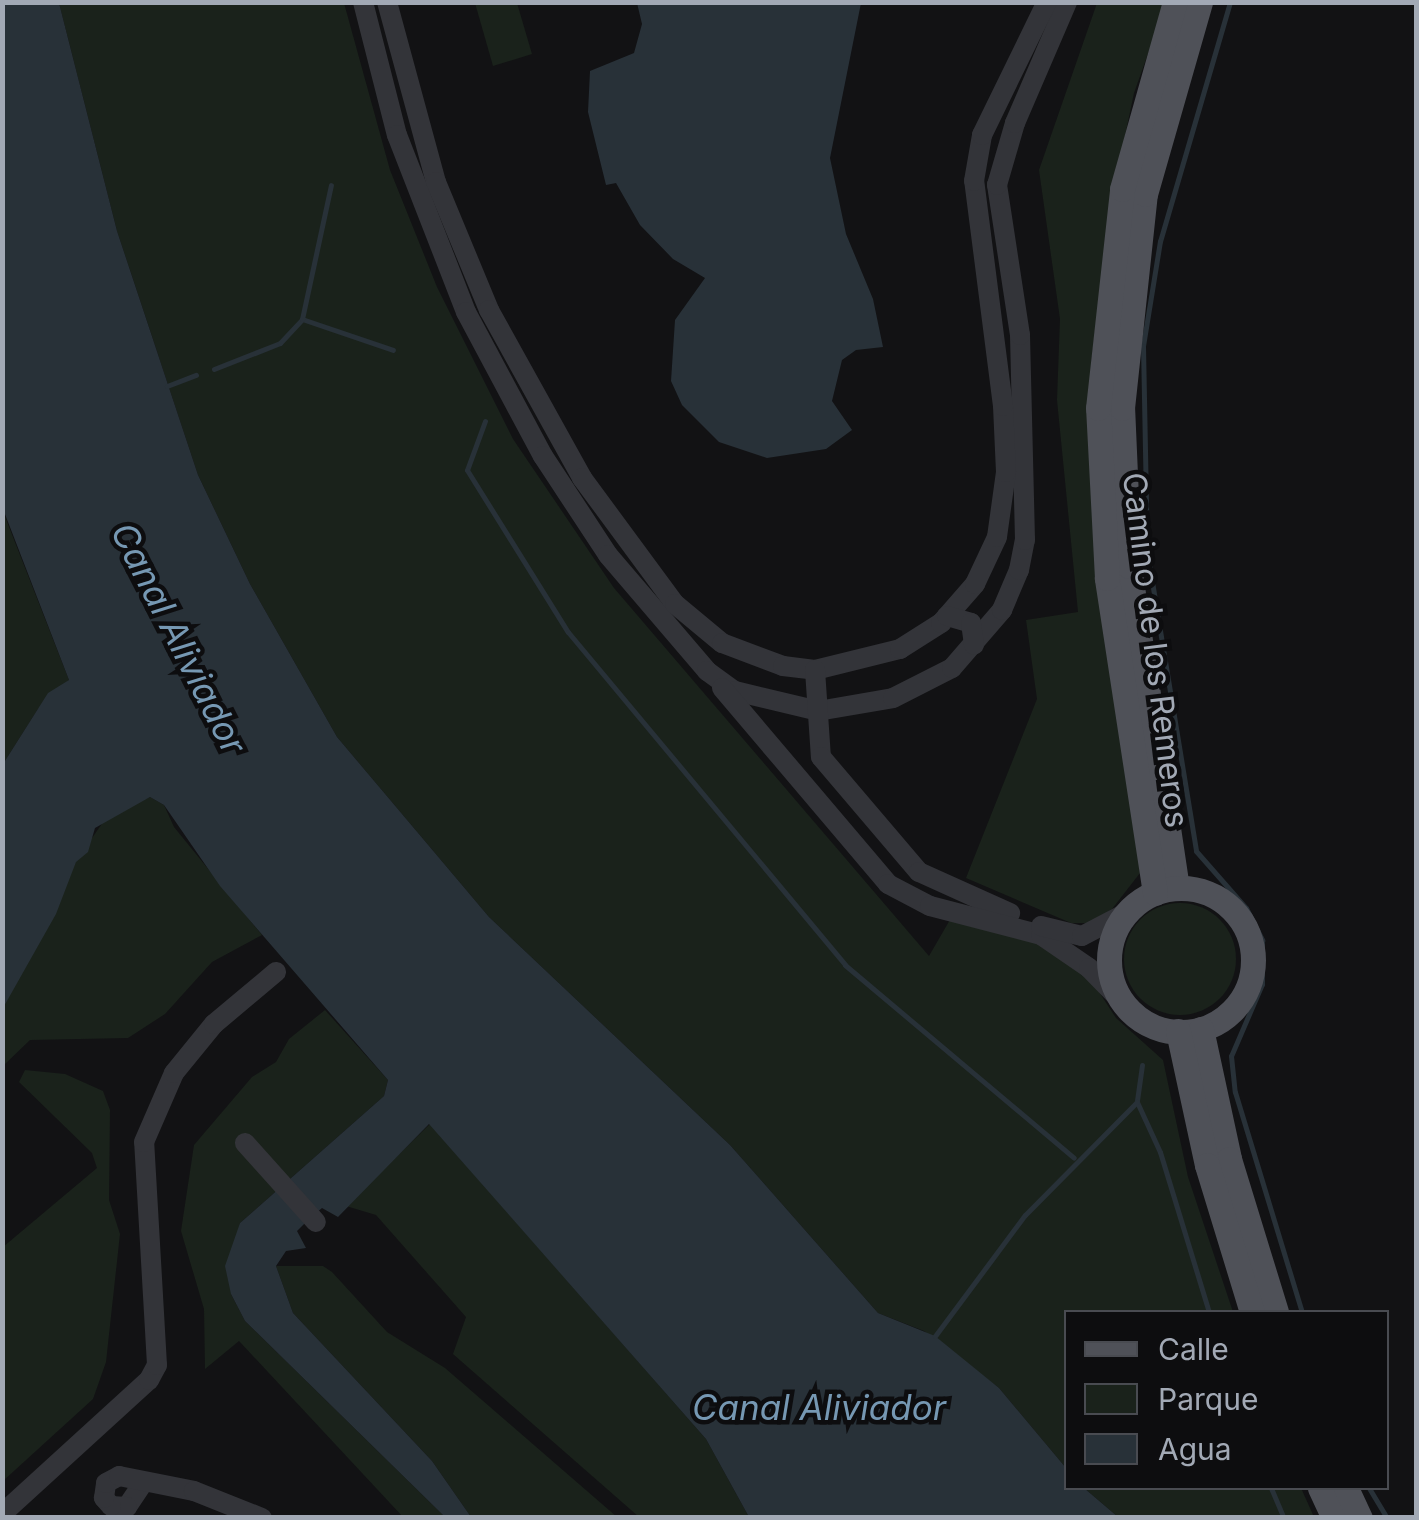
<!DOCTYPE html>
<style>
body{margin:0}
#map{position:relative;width:1419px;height:1520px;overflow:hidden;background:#121214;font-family:Inter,sans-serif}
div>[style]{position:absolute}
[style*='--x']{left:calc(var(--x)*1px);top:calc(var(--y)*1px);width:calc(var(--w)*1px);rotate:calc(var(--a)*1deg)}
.green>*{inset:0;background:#1a221b}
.round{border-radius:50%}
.water>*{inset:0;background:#283138}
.stream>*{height:5px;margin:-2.5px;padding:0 2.5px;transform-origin:2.5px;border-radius:2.5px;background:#283138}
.minor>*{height:20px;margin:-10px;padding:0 10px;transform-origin:10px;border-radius:10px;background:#333439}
.major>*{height:25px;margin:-12.5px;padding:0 12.5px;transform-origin:12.5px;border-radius:12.5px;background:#4f5158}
.major>.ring{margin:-12.5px;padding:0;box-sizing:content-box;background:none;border:25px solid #4f5158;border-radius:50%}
span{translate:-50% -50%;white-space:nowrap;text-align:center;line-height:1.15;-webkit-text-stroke:9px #0d0d0f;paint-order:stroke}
.street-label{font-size:32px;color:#a2a9b5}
.water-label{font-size:35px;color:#7698b3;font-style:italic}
.frame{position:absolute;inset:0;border:5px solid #a2a9b5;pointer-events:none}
.legend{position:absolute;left:1064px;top:1310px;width:325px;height:180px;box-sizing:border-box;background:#0d0d0f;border:2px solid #494b51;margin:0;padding:12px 18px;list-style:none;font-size:30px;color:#a2a9b5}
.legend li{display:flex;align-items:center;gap:20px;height:50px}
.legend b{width:50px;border:2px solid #494b51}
</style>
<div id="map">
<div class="green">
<div style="clip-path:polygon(59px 3px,344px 3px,390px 170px,437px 287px,513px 439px,614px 588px,929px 956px,951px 918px,1043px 944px,1088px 975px,1116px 1018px,1163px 1060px,1188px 1177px,1233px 1312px,1066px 1312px,1066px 1468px,999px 1388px,924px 1331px,878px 1313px,730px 1145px,489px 917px,337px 737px,250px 584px,198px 475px,117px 231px)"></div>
<div style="clip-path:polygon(475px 3px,517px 3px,532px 54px,493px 66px)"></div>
<div style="clip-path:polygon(1097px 3px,1166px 3px,1134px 93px,1110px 207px,1091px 364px,1140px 873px,1112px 909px,1090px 923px,1071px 923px,966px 878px,1037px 699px,1026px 620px,1078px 612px,1057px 400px,1060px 319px,1039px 170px)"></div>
<div style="clip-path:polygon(2px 509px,69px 680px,38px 709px,3px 764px)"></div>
<div style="clip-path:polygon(150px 797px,164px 805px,174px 827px,262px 935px,212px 962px,165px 1014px,128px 1038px,30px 1040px,3px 1066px,3px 1008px,76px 861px,108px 815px)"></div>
<div class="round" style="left:1124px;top:903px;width:112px;height:112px"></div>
<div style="clip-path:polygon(325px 1010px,388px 1080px,384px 1096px,240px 1223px,231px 1294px,245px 1321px,445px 1517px,403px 1517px,239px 1341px,205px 1369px,204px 1309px,181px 1231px,194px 1145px,252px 1077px,276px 1062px,289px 1039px)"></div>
<div style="clip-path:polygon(25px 1070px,65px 1074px,103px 1091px,110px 1110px,109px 1200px,120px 1234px,106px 1362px,93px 1399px,3px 1481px,3px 1247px,97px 1168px,92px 1153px,19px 1082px)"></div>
<div style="clip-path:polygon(430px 1124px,706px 1439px,749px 1517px,639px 1517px,453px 1354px,466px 1317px,376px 1215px,346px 1206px)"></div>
<div style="clip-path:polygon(276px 1266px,323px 1266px,332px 1272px,387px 1332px,445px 1368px,617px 1517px,471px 1517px,432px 1461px,293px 1313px)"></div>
<div style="clip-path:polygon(1084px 1488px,1301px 1488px,1314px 1517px,1118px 1517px)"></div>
</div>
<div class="water">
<div style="clip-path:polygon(3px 3px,59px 3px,117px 231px,198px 475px,250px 584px,337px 737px,489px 917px,730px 1145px,878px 1313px,935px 1336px,999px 1388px,1066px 1468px,1066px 1488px,1084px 1488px,1118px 1517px,749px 1517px,706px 1439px,429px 1124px,338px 1217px,322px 1208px,307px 1221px,297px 1231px,306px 1248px,286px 1251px,276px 1266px,293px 1313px,432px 1461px,471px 1517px,445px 1517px,245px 1321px,231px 1294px,225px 1266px,240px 1223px,384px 1096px,388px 1080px,220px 886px,164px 805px,150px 797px,95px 828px,88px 852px,76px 862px,56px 914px,3px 1008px,3px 764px,48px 693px,69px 680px,3px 509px)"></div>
<div style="clip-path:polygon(637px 3px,861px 3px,830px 158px,846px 234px,873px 299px,883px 347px,856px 350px,842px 360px,832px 401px,852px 430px,826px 449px,767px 458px,719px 442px,682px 405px,671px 381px,675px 320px,705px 278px,673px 259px,640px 225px,616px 183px,606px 185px,588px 112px,590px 71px,634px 53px,642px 24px)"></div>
</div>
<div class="stream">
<div style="--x:1230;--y:2;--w:249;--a:106.3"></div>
<div style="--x:1160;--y:241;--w:106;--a:99.2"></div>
<div style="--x:1143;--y:346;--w:205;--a:88.9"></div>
<div style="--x:1147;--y:551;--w:304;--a:80.7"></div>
<div style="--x:1196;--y:851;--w:76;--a:48.7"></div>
<div style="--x:1246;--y:908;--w:36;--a:63"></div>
<div style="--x:1262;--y:940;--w:44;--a:90"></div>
<div style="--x:1262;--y:984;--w:78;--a:113.3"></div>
<div style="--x:1231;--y:1056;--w:36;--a:84"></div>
<div style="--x:1235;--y:1092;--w:230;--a:73.1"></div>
<div style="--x:302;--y:319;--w:96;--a:18.8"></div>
<div style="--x:214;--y:369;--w:71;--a:-21.5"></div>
<div style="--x:280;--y:343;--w:33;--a:-47"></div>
<div style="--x:302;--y:319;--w:137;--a:-77.8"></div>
<div style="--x:167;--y:386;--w:31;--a:-21"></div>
<div style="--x:485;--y:421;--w:52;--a:110.2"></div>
<div style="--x:467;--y:470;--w:191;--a:58.1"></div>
<div style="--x:568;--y:632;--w:433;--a:50.2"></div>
<div style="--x:845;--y:965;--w:299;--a:40.1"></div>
<div style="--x:1142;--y:1065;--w:37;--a:98"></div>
<div style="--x:1137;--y:1102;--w:55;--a:65.3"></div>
<div style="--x:1160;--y:1152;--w:167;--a:73"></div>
<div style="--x:935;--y:1336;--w:151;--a:-53.4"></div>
<div style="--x:1025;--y:1215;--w:159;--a:-45.3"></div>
<div style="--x:1271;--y:1488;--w:33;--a:67"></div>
<div style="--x:1369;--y:1488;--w:35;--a:59"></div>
</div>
<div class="minor">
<div style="--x:363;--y:2;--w:137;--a:75.7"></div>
<div style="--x:397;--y:135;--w:190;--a:68.7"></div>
<div style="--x:466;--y:312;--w:163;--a:61.9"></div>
<div style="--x:543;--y:456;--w:118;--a:56.7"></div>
<div style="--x:608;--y:555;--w:153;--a:49.5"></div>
<div style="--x:707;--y:671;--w:34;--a:36"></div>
<div style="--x:735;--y:691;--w:85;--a:13.5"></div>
<div style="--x:818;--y:711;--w:76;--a:-9.8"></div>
<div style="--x:893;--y:698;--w:66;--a:-27"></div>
<div style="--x:952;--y:668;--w:77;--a:-49.2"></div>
<div style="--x:1002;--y:610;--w:43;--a:-67"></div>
<div style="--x:1019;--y:570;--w:31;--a:-79"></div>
<div style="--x:1025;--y:540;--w:205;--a:-91.4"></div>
<div style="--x:1020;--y:335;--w:152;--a:-98.7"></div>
<div style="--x:997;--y:185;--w:65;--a:-73.8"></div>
<div style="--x:1015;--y:123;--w:132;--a:-66.7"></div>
<div style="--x:387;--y:2;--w:187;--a:74.8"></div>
<div style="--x:436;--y:182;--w:139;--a:67.5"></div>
<div style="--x:489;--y:310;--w:192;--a:61"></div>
<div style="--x:582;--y:478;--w:157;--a:53.6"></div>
<div style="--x:675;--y:604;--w:61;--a:39.7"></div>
<div style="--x:722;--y:643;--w:65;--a:20.7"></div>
<div style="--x:783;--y:666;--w:32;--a:7"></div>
<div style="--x:815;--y:670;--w:88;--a:-13.9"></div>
<div style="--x:900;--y:649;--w:49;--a:-32.4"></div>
<div style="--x:941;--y:623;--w:52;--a:-48.9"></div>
<div style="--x:975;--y:584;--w:52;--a:-64.9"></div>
<div style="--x:997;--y:537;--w:66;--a:-82.1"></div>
<div style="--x:1006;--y:472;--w:66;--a:-92.6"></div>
<div style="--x:1003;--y:406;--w:227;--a:-97.3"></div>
<div style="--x:974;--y:181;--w:47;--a:-80.1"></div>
<div style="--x:982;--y:135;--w:148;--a:-64"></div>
<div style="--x:947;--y:616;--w:25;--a:16"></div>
<div style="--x:971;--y:623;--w:22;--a:82"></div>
<div style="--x:815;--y:670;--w:87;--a:86.1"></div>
<div style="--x:821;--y:757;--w:151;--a:49.6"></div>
<div style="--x:919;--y:872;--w:100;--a:24.3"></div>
<div style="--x:722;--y:688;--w:257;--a:49.7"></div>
<div style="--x:888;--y:884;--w:47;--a:27.6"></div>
<div style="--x:930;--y:906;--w:115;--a:14.6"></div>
<div style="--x:1041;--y:935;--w:58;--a:34.5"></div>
<div style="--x:1089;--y:968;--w:50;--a:45.8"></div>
<div style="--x:1041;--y:926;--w:42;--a:13.7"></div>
<div style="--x:1082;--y:936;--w:50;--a:-27.6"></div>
<div style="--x:245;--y:1143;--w:106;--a:48.1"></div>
<div style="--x:143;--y:1483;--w:29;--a:124"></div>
<div style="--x:127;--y:1507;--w:16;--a:-176"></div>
<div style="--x:111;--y:1506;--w:11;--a:-131"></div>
<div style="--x:104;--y:1498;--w:15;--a:-82"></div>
<div style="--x:106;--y:1483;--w:15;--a:-28"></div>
<div style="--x:119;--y:1476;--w:76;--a:11.3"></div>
<div style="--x:194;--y:1491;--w:73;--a:21.7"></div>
<div style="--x:2;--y:1514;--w:199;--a:-42.4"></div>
<div style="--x:149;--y:1380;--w:17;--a:-62"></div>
<div style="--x:157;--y:1365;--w:223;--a:-93.3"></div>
<div style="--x:144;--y:1142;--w:75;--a:-66.5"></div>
<div style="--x:174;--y:1073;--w:63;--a:-50.8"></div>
<div style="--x:214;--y:1024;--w:81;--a:-40"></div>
</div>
<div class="major">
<div style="--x:1177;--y:888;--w:326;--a:-98.5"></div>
<div style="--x:1129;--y:566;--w:158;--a:-92.5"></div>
<div style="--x:1122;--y:408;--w:215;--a:-83.9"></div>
<div style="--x:1145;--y:194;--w:200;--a:-74"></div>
<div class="ring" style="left:1109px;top:888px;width:119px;height:119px"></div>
<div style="--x:1155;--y:893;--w:319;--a:-98.7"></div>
<div style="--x:1107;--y:578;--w:170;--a:-93"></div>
<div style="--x:1098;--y:408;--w:220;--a:-83.7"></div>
<div style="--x:1122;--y:189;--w:194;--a:-74.2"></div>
<div style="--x:1201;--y:1029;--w:133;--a:77.8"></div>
<div style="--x:1229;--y:1159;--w:160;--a:72.9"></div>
<div style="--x:1178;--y:1031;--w:137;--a:77.8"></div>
<div style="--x:1207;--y:1165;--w:154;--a:73"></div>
<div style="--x:1320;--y:1488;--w:33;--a:65"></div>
<div style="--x:1346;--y:1488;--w:33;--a:65"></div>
</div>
<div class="street-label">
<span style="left:1155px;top:650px;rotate:83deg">Camino de los Remeros</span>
</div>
<div class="water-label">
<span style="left:179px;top:638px;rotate:63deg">Canal Aliviador</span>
<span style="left:819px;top:1407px">Canal Aliviador</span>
</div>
<div class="frame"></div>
<ul class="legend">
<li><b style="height:12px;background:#4f5158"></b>Calle</li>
<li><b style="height:28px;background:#1a221b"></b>Parque</li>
<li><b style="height:28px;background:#283138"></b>Agua</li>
</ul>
</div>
